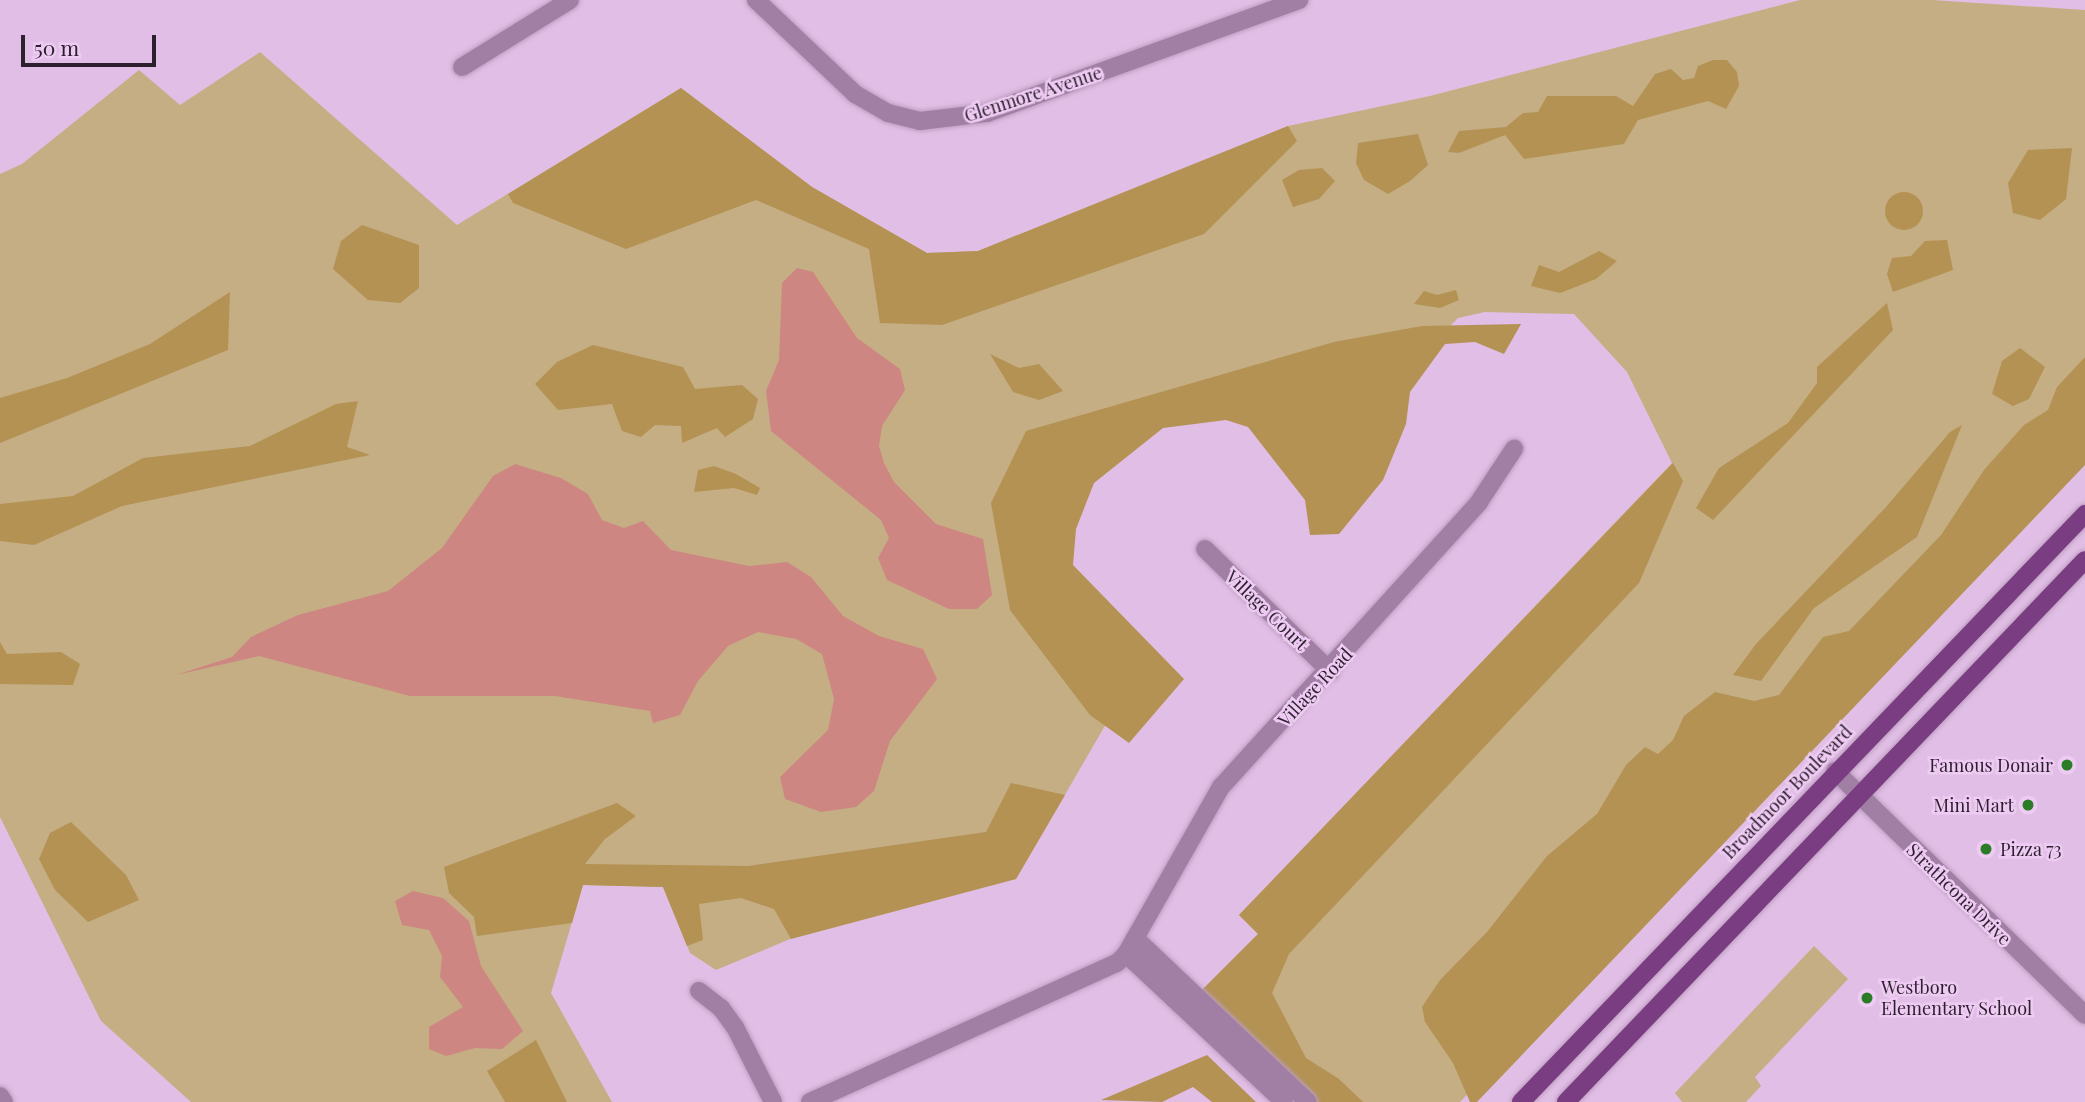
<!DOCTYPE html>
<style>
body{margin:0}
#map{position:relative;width:2085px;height:1102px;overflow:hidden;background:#e1bee5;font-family:"Playfair Display",serif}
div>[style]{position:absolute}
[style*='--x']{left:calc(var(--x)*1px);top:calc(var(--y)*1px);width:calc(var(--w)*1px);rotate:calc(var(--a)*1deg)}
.green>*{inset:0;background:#c5ae83}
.forest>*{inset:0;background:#b39254}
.round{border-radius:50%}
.water>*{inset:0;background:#ce8682}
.roads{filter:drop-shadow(0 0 2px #bd9ec0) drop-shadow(0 0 2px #bd9ec0)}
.minor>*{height:18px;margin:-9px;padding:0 9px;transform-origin:9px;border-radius:9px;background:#a17fa5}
.major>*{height:18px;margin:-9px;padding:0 9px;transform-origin:9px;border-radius:9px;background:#7a3d82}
.dots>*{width:19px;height:19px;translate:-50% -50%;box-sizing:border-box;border:4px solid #eecbf2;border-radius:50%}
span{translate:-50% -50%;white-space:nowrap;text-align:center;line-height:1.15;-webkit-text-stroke:5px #eecbf2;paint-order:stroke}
.street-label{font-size:18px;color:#2c1f2e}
.poi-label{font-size:18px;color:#2c1f2e}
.right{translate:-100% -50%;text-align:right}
.left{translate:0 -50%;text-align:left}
.scale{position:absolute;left:21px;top:35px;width:135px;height:32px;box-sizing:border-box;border:4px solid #2c1f2e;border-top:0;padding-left:9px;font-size:21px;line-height:24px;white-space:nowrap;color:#2c1f2e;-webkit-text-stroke:5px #eecbf2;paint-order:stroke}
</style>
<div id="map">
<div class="green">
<div style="clip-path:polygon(1800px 0,1932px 0,2085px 10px,2085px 445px,1460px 1102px,1315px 1102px,1199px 993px,1258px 934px,1239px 915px,1672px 463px,1627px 372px,1574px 314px,1485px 312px,1458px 318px,1321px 456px,1233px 378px,1066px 470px,1062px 566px,1149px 650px,1016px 879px,814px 929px,716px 970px,690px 953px,663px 887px,583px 885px,551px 993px,612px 1102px,191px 1102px,101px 1021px,0 817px,0 174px,22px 164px,139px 70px,180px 105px,260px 52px,457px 225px,681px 88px,812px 187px,927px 253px,978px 251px,1288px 126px,1430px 96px)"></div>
<div style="clip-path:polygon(1814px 946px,1848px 979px,1755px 1077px,1761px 1086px,1746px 1102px,1682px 1102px,1675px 1093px)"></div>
</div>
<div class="forest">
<div style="clip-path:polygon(1713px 60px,1727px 60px,1737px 72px,1739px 86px,1726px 109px,1708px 101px,1638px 120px,1624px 144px,1524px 159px,1505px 135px,1459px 153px,1448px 152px,1459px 131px,1506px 127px,1523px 113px,1538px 112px,1547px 96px,1616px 96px,1633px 106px,1655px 74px,1671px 69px,1683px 80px,1694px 78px,1698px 66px)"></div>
<div style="clip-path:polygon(681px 88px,812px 187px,927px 253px,978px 251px,1288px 126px,1297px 141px,1204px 234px,942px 325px,880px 323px,869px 249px,756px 200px,626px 249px,513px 203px,508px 194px)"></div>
<div style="clip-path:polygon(1418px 134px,1428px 165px,1410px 181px,1388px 194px,1364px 180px,1356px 163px,1358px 143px)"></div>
<div style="clip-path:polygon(2072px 148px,2066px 199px,2040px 220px,2013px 213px,2008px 183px,2028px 150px)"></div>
<div style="clip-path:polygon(1322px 168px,1335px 181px,1319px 199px,1293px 207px,1282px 180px,1299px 170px)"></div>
<div class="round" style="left:1885px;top:192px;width:38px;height:38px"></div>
<div style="clip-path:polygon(362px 225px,419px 245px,419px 288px,400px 303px,368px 300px,333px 269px,341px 241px)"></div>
<div style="clip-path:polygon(1947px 240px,1953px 270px,1893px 292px,1887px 274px,1892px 258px,1911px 256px,1925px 241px)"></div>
<div style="clip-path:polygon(1599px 251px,1617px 261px,1596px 279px,1560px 293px,1531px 286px,1539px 265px,1559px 272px)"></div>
<div style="clip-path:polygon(1456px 290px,1459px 300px,1440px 308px,1414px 304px,1424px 291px,1437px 295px)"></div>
<div style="clip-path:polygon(230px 292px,228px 350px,0 443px,0 398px,67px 378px,150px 344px)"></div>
<div style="clip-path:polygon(1887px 303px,1893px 330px,1713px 520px,1696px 508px,1719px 468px,1788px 423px,1817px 383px,1817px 367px)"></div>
<div style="clip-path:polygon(1521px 324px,1504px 354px,1475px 342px,1445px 344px,1410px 392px,1406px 424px,1383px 480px,1339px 534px,1310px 535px,1305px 500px,1248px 427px,1226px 420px,1163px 428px,1094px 483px,1076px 529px,1073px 565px,1184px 679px,1129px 743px,1090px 715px,1010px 610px,991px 503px,1026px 431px,1334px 342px,1422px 326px)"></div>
<div style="clip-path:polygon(593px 345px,683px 367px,695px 389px,742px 385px,758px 399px,753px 419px,725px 437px,717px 428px,682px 443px,681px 426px,655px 425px,641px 437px,622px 431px,612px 404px,558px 410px,535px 384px,557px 362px)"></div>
<div style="clip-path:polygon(2020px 348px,2045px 367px,2029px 399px,2013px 406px,1992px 394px,2002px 361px)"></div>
<div style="clip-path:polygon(990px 354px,1019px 368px,1039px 364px,1063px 391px,1039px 400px,1013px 392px)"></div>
<div style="clip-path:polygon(2085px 357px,2085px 465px,1477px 1102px,1470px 1102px,1453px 1063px,1425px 1022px,1422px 1007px,1440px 980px,1487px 932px,1547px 856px,1597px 814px,1626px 765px,1645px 747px,1658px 754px,1673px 740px,1684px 716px,1715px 692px,1754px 701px,1779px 695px,1823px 637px,1849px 631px,1941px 535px,1984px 470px,2024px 425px,2048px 410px,2057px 387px)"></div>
<div style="clip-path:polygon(358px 401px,347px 447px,370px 455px,122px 506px,34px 545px,0 541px,0 504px,73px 496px,143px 458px,250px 446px,336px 404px)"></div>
<div style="clip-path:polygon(1962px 425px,1917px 537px,1814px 608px,1761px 681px,1733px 675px,1756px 644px,1886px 507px,1950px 432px)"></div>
<div style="clip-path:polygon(1673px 463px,1683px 481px,1639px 583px,1289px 954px,1272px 993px,1306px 1058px,1339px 1079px,1363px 1102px,1315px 1102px,1199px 993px,1258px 934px,1239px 915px)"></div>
<div style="clip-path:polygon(714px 466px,736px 474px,760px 488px,757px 495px,734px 488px,694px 492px,698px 470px)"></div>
<div style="clip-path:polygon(0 642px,7px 654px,61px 652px,80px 664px,73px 685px,0 684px)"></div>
<div style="clip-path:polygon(1011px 783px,1065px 795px,1016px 879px,791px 939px,774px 909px,741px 898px,699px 904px,703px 940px,687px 946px,663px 887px,583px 885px,572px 923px,477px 936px,474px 917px,449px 893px,444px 867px,617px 803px,636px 816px,605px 839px,585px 864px,748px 866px,986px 832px)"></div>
<div style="clip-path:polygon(71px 822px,126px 875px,139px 900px,88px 922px,55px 890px,39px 859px,50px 833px)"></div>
<div style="clip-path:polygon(536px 1040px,567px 1102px,505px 1102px,487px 1071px)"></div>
<div style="clip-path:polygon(1207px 1055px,1256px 1102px,1212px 1102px,1193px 1087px,1162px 1102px,1101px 1100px)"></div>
</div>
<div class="water">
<div style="clip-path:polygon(797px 268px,813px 272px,857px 338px,900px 369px,905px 390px,882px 426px,879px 446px,884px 463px,894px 482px,936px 524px,983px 539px,992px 595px,977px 609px,949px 609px,887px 580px,878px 558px,889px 538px,881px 520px,771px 431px,766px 391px,779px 360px,782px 283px)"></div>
<div style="clip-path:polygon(515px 464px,561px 478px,588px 494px,602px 520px,624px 528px,643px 521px,671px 550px,749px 566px,787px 562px,811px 577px,843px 616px,879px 636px,923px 649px,937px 679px,890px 741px,874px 791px,856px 807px,821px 812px,785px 799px,780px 777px,828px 730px,834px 699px,822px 654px,796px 639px,758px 632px,728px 646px,698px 681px,680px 715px,653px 723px,650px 711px,555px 696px,410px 696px,259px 656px,176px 675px,232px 657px,251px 637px,298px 615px,388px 591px,442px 548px,493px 476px)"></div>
<div style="clip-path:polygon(413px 891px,443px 898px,469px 921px,481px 966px,523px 1031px,502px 1049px,475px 1048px,446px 1056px,429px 1049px,429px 1027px,463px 1007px,440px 977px,442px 956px,429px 930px,402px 925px,395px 901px)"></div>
</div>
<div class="roads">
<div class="minor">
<div style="--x:756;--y:0;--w:137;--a:43.5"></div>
<div style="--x:855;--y:94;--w:38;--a:30"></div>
<div style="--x:888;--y:113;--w:33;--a:14"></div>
<div style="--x:920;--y:121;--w:67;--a:-6.8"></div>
<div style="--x:987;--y:113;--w:332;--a:-19.9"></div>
<div style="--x:462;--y:67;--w:127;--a:-31.8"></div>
<div style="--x:1205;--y:549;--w:175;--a:44.3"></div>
<div style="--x:1835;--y:771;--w:349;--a:44.3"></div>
<div style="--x:1135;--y:938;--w:238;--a:43.5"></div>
<div style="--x:1126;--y:954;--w:216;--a:43.1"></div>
<div style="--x:699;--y:991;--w:28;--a:38"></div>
<div style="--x:721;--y:1008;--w:24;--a:54"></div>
<div style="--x:735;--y:1027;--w:84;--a:63.1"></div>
<div style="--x:0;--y:1096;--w:7;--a:56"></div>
<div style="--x:810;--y:1102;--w:337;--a:-24.4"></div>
<div style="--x:1117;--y:963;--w:13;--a:-45"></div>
<div style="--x:1126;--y:954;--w:192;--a:-60.4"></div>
<div style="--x:1221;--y:787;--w:384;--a:-47.8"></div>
<div style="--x:1479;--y:502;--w:64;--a:-56.6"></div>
</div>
<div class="major">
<div style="--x:1521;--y:1102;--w:815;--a:-46.19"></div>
<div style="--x:1566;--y:1102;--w:750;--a:-46.24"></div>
</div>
</div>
<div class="dots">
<div style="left:2067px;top:765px;background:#2b7c27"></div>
<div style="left:2028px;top:805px;background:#2b7c27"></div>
<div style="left:1986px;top:849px;background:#2b7c27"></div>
<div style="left:1867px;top:998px;background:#2b7c27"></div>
</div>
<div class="street-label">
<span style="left:1033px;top:94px;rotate:-18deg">Glenmore Avenue</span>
<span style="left:1267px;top:610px;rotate:44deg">Village Court</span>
<span style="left:1315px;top:687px;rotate:-47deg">Village Road</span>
<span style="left:1787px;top:792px;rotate:-46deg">Broadmoor Boulevard</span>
<span style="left:1959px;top:894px;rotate:44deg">Strathcona Drive</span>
</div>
<div class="poi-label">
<span class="right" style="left:2053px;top:765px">Famous Donair</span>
<span class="right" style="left:2014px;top:805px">Mini Mart</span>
<span class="left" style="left:2000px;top:849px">Pizza 73</span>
<span class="left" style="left:1881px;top:998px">Westboro<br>Elementary School</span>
</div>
<div class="scale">50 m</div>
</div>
